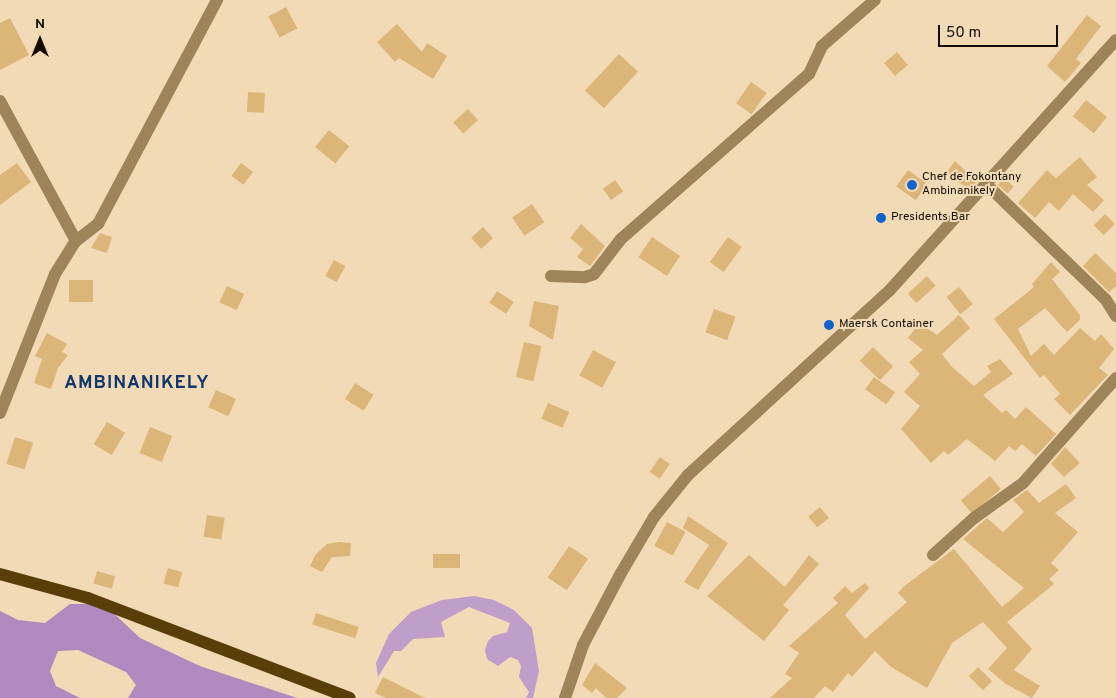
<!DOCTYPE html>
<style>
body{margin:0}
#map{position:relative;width:1116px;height:698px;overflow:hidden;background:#f2dab7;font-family:Overpass,sans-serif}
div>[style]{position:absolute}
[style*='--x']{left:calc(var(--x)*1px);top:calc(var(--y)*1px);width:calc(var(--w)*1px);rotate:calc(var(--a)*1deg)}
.green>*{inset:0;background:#bf9fc9}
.forest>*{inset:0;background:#b289bf}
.building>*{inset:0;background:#dcb578;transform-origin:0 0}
.minor>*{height:12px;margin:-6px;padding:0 6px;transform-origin:6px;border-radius:6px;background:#9f8459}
.major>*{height:12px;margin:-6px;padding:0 6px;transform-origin:6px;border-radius:6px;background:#5a3e07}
.dots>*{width:14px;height:14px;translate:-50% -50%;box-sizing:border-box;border:2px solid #f2dab7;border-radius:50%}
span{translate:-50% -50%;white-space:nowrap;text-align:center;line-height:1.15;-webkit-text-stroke:4px #f2dab7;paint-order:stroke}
.poi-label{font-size:12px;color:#140c02}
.left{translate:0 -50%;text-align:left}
.district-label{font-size:18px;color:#12376b;font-weight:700;letter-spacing:1px}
.north{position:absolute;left:15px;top:15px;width:50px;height:50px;-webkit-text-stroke:4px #f2dab7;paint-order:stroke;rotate:0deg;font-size:14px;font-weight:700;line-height:20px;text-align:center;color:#140c02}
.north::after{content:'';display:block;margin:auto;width:18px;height:22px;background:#140c02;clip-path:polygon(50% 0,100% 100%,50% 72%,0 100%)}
.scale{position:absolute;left:938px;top:25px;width:120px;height:22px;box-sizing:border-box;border:2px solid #140c02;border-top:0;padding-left:6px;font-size:15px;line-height:18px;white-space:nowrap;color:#140c02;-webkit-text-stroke:4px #f2dab7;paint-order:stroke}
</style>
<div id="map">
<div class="green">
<div style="clip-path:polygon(474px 596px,494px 600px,514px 610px,532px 628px,539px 671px,533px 698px,526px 698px,529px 692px,519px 677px,521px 666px,518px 660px,510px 657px,498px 666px,487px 659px,485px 650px,488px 641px,493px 636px,507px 632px,510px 623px,469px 607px,441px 622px,445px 637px,413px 639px,401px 651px,394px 651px,378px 677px,376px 663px,389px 634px,411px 612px,442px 600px)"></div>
</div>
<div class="forest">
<div style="clip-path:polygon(70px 604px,104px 604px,140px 638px,200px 666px,297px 698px,128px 698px,136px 685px,126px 672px,78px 650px,58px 651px,50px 671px,56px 686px,80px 698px,0 698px,0 611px,18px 620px,45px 623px)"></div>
</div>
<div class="building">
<div style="left:286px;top:7px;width:24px;height:20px;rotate:62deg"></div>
<div style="clip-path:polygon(1087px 15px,1101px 26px,1076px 59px,1081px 63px,1065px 82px,1047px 66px)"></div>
<div style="clip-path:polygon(10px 18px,29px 55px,0 70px,0 23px)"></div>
<div style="clip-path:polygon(397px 24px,422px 52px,427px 43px,447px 56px,433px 79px,399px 58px,395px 62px,377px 42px)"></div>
<div style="left:897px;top:52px;width:17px;height:17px;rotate:50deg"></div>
<div style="left:619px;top:54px;width:26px;height:50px;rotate:43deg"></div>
<div style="left:751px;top:82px;width:19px;height:26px;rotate:35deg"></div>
<div style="left:248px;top:92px;width:17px;height:20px;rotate:3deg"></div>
<div style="left:1086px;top:100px;width:27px;height:21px;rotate:39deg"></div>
<div style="left:468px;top:109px;width:15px;height:20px;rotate:48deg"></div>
<div style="left:329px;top:130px;width:26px;height:22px;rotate:39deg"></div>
<div style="clip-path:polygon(1080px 157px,1097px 177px,1087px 185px,1104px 200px,1093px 212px,1073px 194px,1059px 211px,1049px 202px,1035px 218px,1018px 203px,1047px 170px,1056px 178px)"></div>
<div style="clip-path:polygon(955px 161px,977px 182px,970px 190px,946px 173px)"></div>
<div style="clip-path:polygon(17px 163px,31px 182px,0 205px,0 175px)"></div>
<div style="left:241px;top:163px;width:15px;height:16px;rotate:37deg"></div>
<div style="left:908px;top:170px;width:24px;height:20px;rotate:36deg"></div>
<div style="left:1004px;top:178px;width:13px;height:9px;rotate:42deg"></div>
<div style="left:615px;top:180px;width:14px;height:15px;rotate:54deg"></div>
<div style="left:532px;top:204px;width:22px;height:24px;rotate:56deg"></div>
<div style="left:1105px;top:214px;width:14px;height:16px;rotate:45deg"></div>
<div style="clip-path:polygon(581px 224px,605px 246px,590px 266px,577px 257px,583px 249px,570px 238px)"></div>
<div style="left:483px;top:227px;width:15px;height:16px;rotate:48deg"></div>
<div style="clip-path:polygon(100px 233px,112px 237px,107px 253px,91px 248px)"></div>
<div style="left:652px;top:237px;width:34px;height:24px;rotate:34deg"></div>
<div style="left:728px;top:237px;width:17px;height:31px;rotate:36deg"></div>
<div style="clip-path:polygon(1095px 253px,1116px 273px,1116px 286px,1109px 292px,1083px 266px)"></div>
<div style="left:334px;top:260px;width:13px;height:18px;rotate:29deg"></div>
<div style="clip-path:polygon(1051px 262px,1060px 272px,1052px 279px,1080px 315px,1080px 320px,1067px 332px,1045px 308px,1018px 329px,1031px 356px,1044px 344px,1054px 355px,1080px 328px,1095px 341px,1101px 334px,1114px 349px,1099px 368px,1108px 375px,1070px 415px,1054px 399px,1060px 394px,1044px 375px,1040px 378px,994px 319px,1034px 287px,1032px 284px)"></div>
<div style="left:927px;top:276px;width:13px;height:26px;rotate:48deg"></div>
<div style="left:69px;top:280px;width:24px;height:22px"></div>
<div style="left:227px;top:286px;width:19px;height:18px;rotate:25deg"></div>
<div style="left:959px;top:287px;width:22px;height:16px;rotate:51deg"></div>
<div style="left:497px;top:291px;width:20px;height:14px;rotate:33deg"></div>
<div style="clip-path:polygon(534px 301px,559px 306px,553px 340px,529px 326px)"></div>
<div style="left:714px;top:309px;width:23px;height:25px;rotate:20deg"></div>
<div style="clip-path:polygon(959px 315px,970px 328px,942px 354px,952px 367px,974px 386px,991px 372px,987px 366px,1000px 359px,1013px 374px,983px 395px,1002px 413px,1006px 410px,1015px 419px,1026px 407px,1056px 434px,1036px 456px,1022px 444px,1015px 451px,1009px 446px,995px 461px,967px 439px,948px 455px,944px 451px,931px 463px,901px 429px,920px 406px,904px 392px,920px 374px,909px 362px,923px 350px,908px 338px,919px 323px,937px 335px)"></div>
<div style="clip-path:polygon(47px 333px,67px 344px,62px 352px,68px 355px,58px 368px,51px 389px,34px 383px,42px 359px,35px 356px)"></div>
<div style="left:524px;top:342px;width:18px;height:36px;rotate:13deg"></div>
<div style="left:873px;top:347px;width:28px;height:19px;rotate:44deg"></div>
<div style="left:593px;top:350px;width:26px;height:29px;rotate:28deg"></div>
<div style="left:874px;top:377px;width:26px;height:15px;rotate:36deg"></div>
<div style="left:355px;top:383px;width:22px;height:19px;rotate:32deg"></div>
<div style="left:216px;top:390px;width:22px;height:19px;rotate:24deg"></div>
<div style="left:548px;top:403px;width:23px;height:17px;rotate:23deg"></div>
<div style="left:107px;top:422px;width:21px;height:26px;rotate:31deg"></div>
<div style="left:150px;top:427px;width:24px;height:28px;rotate:22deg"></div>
<div style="left:15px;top:437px;width:19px;height:28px;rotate:18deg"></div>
<div style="clip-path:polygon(1065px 447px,1080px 463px,1064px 477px,1051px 464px)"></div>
<div style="left:660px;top:457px;width:12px;height:18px;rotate:35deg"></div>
<div style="left:990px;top:476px;width:17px;height:38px;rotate:50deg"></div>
<div style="clip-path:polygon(1066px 484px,1076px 498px,1055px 513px,1078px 532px,1051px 563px,1059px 570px,1049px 579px,1054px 584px,1007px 622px,1032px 649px,1014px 670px,1040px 686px,1032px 698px,1006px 684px,988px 669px,1007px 648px,983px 622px,952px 643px,927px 688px,891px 667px,875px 651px,852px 677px,848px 673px,833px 692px,825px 686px,814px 698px,770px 698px,792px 678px,785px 674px,799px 653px,789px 646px,838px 603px,833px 598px,845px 586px,852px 593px,865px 583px,869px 588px,845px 615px,865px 639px,907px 602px,898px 593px,903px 587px,954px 549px,1002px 607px,1024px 588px,963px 539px,987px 518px,1003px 532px,1024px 512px,1013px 500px,1027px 490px,1039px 503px)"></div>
<div style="left:820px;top:507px;width:14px;height:15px;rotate:51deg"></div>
<div style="left:207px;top:515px;width:18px;height:22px;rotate:9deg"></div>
<div style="clip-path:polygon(688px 516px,728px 543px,698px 590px,684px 582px,709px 545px,683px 528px)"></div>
<div style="left:667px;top:522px;width:21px;height:27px;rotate:28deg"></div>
<div style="clip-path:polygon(339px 542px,351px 543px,350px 556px,332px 557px,322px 572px,310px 566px,315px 555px,327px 544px)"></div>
<div style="left:569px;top:546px;width:23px;height:38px;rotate:34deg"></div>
<div style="left:433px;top:554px;width:27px;height:14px"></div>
<div style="clip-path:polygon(749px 555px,785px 587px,809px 555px,819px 564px,783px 605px,789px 610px,764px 641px,707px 596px)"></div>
<div style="left:168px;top:568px;width:15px;height:16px;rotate:16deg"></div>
<div style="left:97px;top:571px;width:19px;height:13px;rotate:16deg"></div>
<div style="left:316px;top:613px;width:45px;height:12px;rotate:18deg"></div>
<div style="clip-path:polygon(595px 663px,627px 688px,617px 698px,606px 698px,596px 688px,592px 693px,582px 685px)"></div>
<div style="left:978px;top:667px;width:20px;height:13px;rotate:45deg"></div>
<div style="clip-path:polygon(383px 677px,425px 698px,386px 698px,375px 693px)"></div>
</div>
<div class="minor">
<div style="--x:0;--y:101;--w:159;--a:61.5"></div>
<div style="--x:986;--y:184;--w:167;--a:44"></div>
<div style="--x:1106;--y:300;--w:19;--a:58"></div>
<div style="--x:551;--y:276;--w:34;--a:2"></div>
<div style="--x:585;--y:277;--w:9;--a:-18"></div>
<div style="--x:594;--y:274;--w:44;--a:-52.4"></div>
<div style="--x:621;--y:239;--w:250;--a:-41.3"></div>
<div style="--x:809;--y:74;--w:31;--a:-65"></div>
<div style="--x:822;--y:46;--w:70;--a:-41"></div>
<div style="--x:0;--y:413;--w:149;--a:-68.4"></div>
<div style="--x:55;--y:274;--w:39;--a:-58"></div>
<div style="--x:76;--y:241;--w:28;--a:-38"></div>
<div style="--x:98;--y:224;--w:254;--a:-62"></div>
<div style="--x:933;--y:555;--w:55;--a:-42.1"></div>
<div style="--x:974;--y:518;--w:60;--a:-35.5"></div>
<div style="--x:1023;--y:483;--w:140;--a:-48.5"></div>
<div style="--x:565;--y:698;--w:56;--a:-71.2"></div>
<div style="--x:583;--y:645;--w:81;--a:-62.2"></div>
<div style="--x:621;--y:573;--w:65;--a:-59.5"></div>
<div style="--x:654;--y:517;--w:54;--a:-51"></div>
<div style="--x:688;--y:475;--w:273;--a:-42.5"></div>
<div style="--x:889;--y:291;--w:338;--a:-47.9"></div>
</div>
<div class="major">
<div style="--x:0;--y:574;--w:91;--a:15.3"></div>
<div style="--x:88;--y:598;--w:280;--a:20.9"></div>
</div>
<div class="dots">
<div style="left:912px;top:185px;background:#0f63cd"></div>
<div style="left:881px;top:218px;background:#0f63cd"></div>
<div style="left:829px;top:325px;background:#0f63cd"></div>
</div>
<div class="poi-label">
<span class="left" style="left:922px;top:185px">Chef de Fokontany<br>Ambinanikely</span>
<span class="left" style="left:891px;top:218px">Presidents Bar</span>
<span class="left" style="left:839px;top:325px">Maersk Container</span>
</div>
<div class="district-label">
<span style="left:137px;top:384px">AMBINANIKELY</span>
</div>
<div class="north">N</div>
<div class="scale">50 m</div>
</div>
